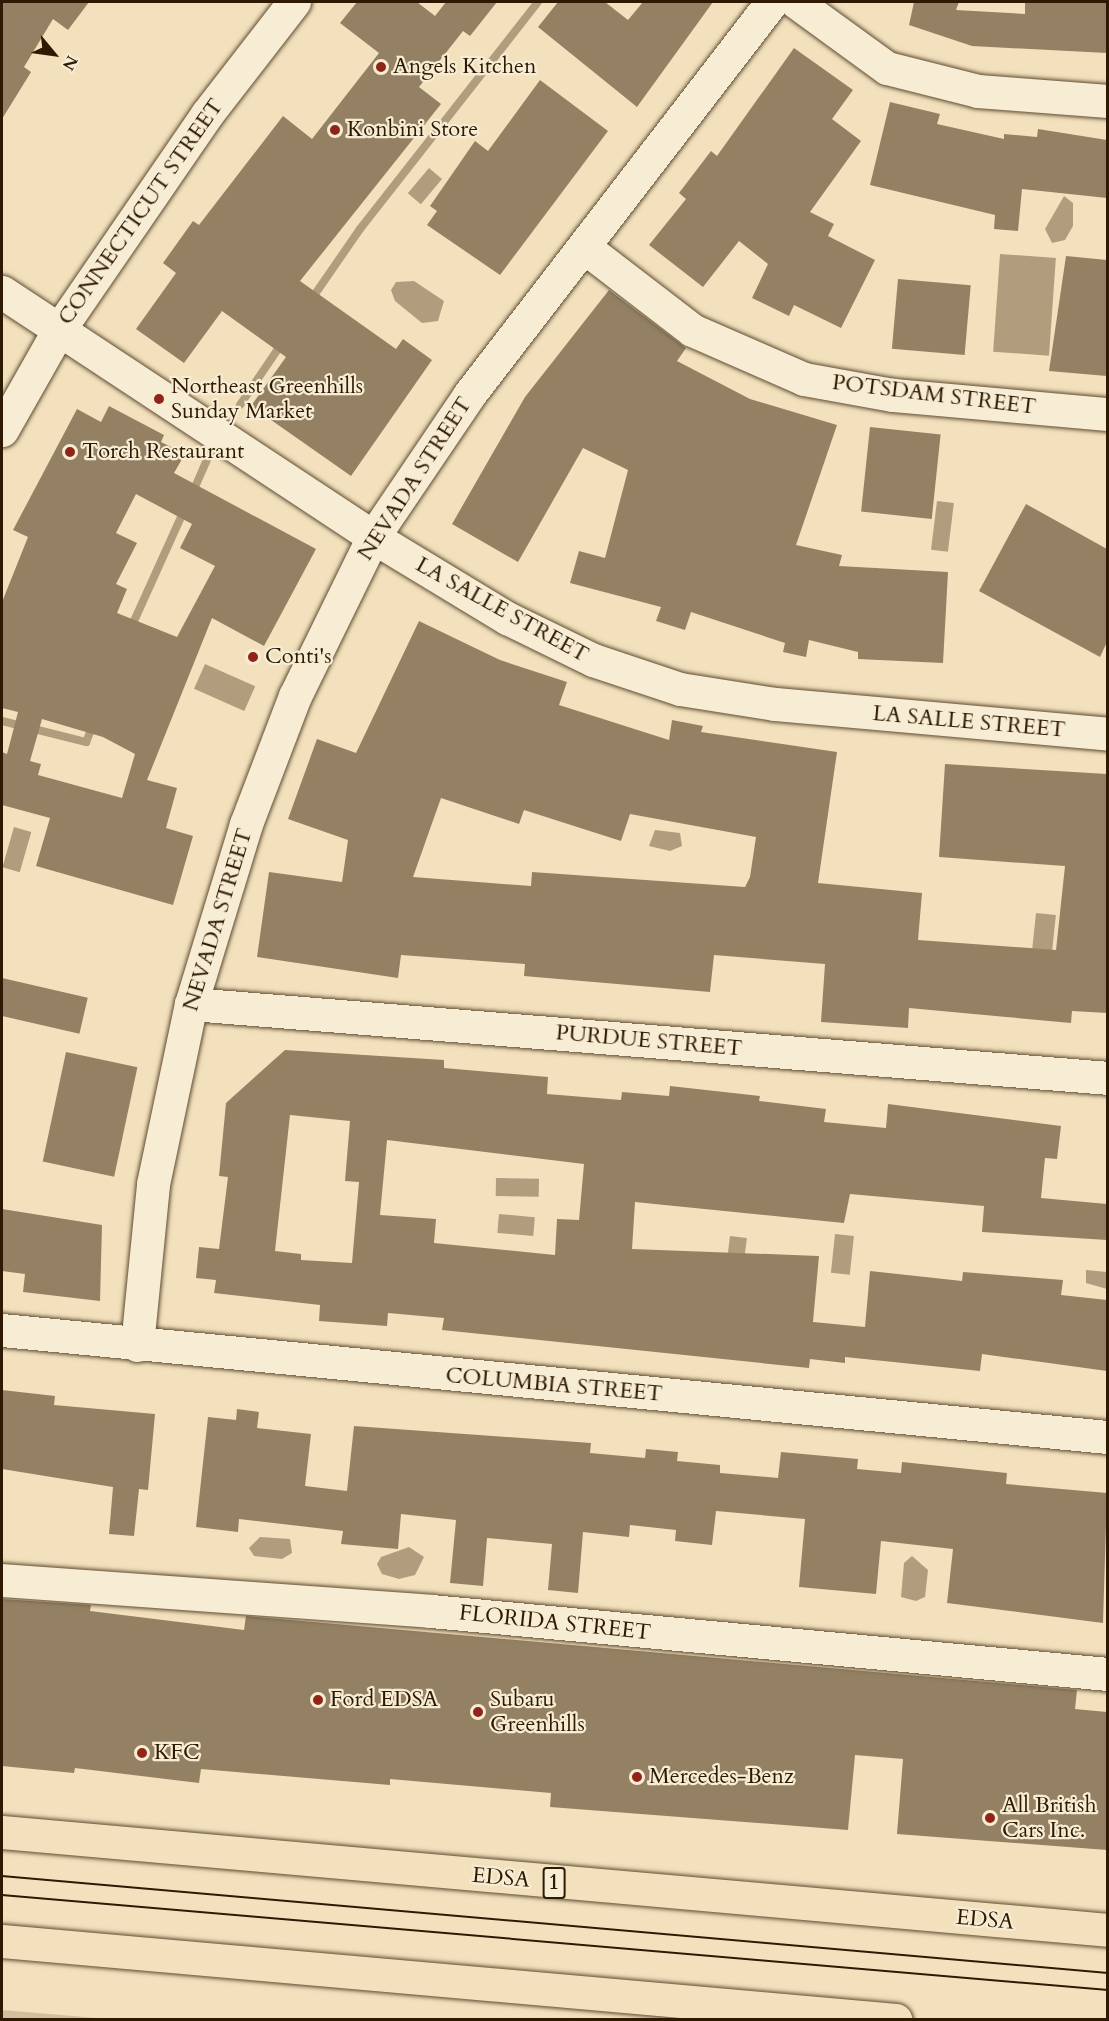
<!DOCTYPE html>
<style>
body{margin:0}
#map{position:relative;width:1109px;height:2021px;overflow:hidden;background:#f3e1bd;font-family:Cardo,serif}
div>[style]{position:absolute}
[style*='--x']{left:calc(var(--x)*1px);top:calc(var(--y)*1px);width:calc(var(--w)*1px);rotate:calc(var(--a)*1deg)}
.green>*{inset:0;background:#d2bf9d}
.water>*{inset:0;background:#b09d7e;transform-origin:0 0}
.stream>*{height:8px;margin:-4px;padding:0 4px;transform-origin:4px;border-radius:4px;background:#b09d7e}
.building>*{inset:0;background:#948164;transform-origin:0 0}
.roads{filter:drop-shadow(0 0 2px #5f4c32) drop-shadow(0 0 2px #5f4c32)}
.minor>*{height:33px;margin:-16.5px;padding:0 16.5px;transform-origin:16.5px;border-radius:16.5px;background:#f7ecd4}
.highway>*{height:33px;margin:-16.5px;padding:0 16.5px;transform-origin:16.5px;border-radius:16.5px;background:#f3e1bd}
.tram>*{height:1.5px;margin:-0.75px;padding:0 0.75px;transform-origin:0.75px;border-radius:0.75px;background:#2e1a03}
.dots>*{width:16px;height:16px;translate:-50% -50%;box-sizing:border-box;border:3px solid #f7ecd4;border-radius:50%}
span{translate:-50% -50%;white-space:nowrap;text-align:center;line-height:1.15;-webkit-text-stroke:4.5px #f7ecd4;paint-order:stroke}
.shield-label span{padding:2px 4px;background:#f7ecd4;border:2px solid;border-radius:4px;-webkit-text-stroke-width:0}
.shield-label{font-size:21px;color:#2e1a03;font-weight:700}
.poi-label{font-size:22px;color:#2e1a03}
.left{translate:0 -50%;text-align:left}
.street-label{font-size:22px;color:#2e1a03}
.frame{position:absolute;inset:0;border:3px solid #2e1a03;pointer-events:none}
.north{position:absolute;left:24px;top:24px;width:60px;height:60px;-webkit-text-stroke:4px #f7ecd4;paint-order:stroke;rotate:119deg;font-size:16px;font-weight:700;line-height:24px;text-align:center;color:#2e1a03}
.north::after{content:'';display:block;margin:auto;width:21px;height:27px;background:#2e1a03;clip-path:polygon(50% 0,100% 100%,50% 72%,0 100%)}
</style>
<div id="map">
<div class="green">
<div style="clip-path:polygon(2px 2010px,109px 2019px,2px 2019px)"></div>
</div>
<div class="water">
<div style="left:429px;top:168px;width:17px;height:33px;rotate:40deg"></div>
<div style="clip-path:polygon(1064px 196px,1073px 203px,1073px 226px,1065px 240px,1052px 243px,1045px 229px)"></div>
<div style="left:1000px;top:254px;width:56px;height:98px;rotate:4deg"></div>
<div style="clip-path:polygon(414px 281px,444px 301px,438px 321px,422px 323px,395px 301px,391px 290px,396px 282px)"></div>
<div style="left:937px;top:501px;width:17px;height:49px;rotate:7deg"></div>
<div style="left:205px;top:664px;width:55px;height:27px;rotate:24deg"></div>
<div style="left:14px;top:827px;width:18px;height:42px;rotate:16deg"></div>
<div style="clip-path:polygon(655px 830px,680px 833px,682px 846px,670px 851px,649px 846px)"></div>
<div style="left:1036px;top:913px;width:20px;height:41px;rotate:6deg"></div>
<div style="left:496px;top:1178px;width:43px;height:18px;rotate:1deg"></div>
<div style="left:499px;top:1214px;width:36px;height:19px;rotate:5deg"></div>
<div style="left:835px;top:1234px;width:19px;height:39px;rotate:6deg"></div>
<div style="left:730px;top:1236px;width:17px;height:41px;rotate:7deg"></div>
<div style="clip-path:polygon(1086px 1270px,1107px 1272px,1107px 1289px,1086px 1283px)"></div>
<div style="clip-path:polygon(260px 1537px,290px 1539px,292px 1553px,282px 1559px,254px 1556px,249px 1548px)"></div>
<div style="clip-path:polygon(409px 1547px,424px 1557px,415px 1575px,399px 1579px,382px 1574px,377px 1564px,381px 1557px)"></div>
<div style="clip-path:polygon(912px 1556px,928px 1570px,925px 1597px,916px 1601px,901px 1597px,904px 1563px)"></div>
</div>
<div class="stream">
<div style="--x:311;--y:300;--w:86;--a:-55.4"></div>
<div style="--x:360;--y:229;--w:288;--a:-51.9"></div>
<div style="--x:240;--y:405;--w:75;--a:-55.9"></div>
<div style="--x:192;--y:494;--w:43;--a:-66.4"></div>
<div style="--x:130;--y:630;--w:134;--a:-65.7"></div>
<div style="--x:2;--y:721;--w:87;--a:14"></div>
<div style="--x:86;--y:742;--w:21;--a:-67"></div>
</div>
<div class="building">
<div style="clip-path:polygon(2px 2px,89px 2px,68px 30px,53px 19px,24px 67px,31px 72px,2px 119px)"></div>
<div style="clip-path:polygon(357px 2px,417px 2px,435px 16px,446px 2px,497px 2px,470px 36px,463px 31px,419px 87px,441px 104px,300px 281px,396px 349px,403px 339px,432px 360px,351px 476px,251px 406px,286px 357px,222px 311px,184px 363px,136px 329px,176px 273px,163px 263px,193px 221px,199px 225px,283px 116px,312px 139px,379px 53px,340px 23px)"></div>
<div style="clip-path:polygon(558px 2px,605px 2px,628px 20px,643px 2px,713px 2px,637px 107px,538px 27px)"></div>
<div style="clip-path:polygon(914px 2px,959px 2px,956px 10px,1025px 14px,1025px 2px,1107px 2px,1107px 53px,972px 46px,909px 25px)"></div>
<div style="clip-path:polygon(794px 48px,853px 90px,832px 119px,861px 141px,810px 212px,834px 224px,828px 236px,875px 260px,841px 328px,794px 305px,789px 316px,752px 298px,768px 264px,739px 241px,703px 287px,649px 245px,686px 199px,679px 193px,711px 151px,717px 156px)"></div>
<div style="clip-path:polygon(540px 80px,608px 131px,500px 275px,427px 225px,437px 211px,430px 206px,475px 141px,488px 151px)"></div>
<div style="clip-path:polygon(890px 102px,940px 114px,937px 124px,1004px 139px,1004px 134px,1037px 137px,1038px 129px,1107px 140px,1107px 198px,1022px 189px,1018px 231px,994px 229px,995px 215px,870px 185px)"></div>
<div style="clip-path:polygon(1066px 256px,1107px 260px,1107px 376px,1049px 371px)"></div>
<div style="left:898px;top:279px;width:73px;height:70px;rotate:5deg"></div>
<div style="clip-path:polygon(609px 290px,686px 348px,677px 361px,750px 399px,837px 425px,796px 545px,842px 555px,839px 566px,948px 572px,943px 663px,858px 659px,858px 652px,809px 640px,806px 657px,783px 652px,785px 643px,691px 612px,685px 630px,656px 621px,661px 607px,570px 583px,579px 551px,605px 558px,628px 470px,583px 448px,518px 562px,452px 524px,525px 397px)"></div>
<div style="clip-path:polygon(evenodd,109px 406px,164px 435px,161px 442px,185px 454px,174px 473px,316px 549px,264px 646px,212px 618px,147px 780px,177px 788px,166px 828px,193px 836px,173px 905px,36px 866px,50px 818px,2px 805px,2px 752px,7px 754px,18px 712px,2px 708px,2px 602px,28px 537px,13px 530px,77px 409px,101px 422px,109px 406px,136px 494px,192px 524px,180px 548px,215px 566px,177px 637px,117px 613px,127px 589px,116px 584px,137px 543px,116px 533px,136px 494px,109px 406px,42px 719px,103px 737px,135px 754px,122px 798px,38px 775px,41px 764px,30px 761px,42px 719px)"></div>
<div style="left:870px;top:427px;width:71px;height:85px;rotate:6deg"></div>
<div style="clip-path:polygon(1026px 504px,1107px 549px,1107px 642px,1100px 657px,979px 591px)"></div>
<div style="clip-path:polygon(evenodd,419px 621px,500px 660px,567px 682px,559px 705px,669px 740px,672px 720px,703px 726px,701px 732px,837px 752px,818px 883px,922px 893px,918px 940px,1056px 950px,1065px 866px,939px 857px,945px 764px,1107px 774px,1107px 1013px,1072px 1011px,1071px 1023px,909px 1008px,908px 1028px,821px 1022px,825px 964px,714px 955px,710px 992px,524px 976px,525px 964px,401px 955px,398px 978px,257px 957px,269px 872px,342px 882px,348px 840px,288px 819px,317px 739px,356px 753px,419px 621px,441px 798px,519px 824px,524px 810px,621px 841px,630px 814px,756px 837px,750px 877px,745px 887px,532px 872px,531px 886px,413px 877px,441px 798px)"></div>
<div style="left:2px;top:978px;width:88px;height:37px;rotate:13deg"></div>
<div style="clip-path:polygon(evenodd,285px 1050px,444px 1060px,444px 1068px,548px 1077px,547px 1094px,621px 1100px,622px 1092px,669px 1096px,670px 1086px,760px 1096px,759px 1101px,826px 1109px,824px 1122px,886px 1128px,888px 1104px,1061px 1126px,1057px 1159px,1045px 1158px,1041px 1198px,1107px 1204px,1107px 1240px,982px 1232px,984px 1206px,850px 1194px,844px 1223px,635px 1202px,632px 1249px,819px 1256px,813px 1322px,865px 1327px,870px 1271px,962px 1281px,963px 1272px,1063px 1280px,1061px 1295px,1107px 1300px,1107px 1371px,982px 1354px,980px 1371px,845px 1357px,845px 1363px,810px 1359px,809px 1368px,442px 1330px,444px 1318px,388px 1313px,387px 1326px,319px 1321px,320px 1305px,214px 1293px,216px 1280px,196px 1278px,199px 1247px,219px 1249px,228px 1177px,219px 1176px,226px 1103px,285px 1050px,290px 1115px,350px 1121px,345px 1181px,359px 1182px,352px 1263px,301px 1260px,301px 1254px,275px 1251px,290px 1115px,285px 1050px,387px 1140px,584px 1164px,579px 1220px,557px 1219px,555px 1255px,434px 1243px,436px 1219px,380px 1215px,387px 1140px)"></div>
<div style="left:66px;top:1052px;width:73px;height:112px;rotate:12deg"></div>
<div style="clip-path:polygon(2px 1209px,102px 1225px,100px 1301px,23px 1292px,25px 1274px,2px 1271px)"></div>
<div style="clip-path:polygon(2px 1390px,55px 1396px,54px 1405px,155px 1414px,148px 1490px,139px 1489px,134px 1536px,109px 1534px,113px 1487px,2px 1469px)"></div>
<div style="clip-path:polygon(237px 1409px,259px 1412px,257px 1428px,311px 1434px,305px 1486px,347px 1491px,354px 1426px,591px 1443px,590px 1453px,645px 1458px,646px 1449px,678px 1452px,677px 1461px,720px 1465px,720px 1473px,778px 1478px,781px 1452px,858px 1459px,857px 1469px,901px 1473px,902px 1462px,1007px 1473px,1006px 1484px,1107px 1493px,1103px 1623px,947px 1603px,953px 1549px,881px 1541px,876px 1594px,799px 1587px,805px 1519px,716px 1511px,712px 1545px,675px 1541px,676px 1530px,630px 1525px,629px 1537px,583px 1532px,578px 1593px,548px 1590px,552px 1544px,487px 1538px,483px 1586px,450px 1583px,456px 1520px,401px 1514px,398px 1549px,341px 1544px,343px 1531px,239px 1519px,238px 1532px,196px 1527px,208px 1417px,236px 1420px)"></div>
<div style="clip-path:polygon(2px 1599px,91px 1605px,90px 1611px,244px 1630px,246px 1616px,1077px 1690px,1075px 1709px,1107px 1712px,1107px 1850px,897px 1834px,903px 1759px,855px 1755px,848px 1830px,550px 1807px,551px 1793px,390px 1779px,390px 1785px,201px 1769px,199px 1783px,75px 1768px,74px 1773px,2px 1766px)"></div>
</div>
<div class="roads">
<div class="minor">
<div style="--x:796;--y:2;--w:112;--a:36"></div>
<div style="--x:887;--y:68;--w:94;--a:14.2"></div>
<div style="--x:978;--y:91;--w:130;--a:4.4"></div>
<div style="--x:584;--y:247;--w:136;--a:37.5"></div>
<div style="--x:692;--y:330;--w:122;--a:23.6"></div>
<div style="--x:804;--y:379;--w:90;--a:10.2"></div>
<div style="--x:893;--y:395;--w:216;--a:5.1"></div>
<div style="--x:2;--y:292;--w:445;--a:33.4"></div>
<div style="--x:373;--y:537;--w:157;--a:31.2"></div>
<div style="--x:507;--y:618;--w:96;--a:26"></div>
<div style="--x:593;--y:660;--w:92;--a:18.4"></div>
<div style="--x:680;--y:689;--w:96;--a:9"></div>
<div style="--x:775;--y:704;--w:334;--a:5.1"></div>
<div style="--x:2;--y:430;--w:114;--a:-60.5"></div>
<div style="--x:58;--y:331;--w:263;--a:-55.5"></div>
<div style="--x:207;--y:114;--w:142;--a:-52.2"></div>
<div style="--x:191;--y:1004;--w:920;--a:4.61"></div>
<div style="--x:2;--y:1330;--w:1111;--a:5.53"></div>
<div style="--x:137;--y:1345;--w:162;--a:-84.3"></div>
<div style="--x:153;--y:1184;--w:184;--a:-78.1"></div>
<div style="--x:191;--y:1004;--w:188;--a:-73"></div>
<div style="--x:246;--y:824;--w:137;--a:-69.1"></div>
<div style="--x:295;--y:696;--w:177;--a:-63.9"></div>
<div style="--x:373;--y:537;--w:171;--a:-55.9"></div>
<div style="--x:469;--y:395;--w:496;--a:-52.4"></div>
<div style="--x:2;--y:1580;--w:430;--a:4.1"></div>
<div style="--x:431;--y:1611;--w:680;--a:5.32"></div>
</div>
<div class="highway">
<div style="--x:2;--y:1832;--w:1110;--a:5.06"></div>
<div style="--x:2;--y:1941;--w:897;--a:5.05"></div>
</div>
</div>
<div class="tram">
<div style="--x:2;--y:1876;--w:1110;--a:5.01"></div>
<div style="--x:2;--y:1895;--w:1110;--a:4.91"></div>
</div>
<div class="dots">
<div style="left:381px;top:67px;background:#8f2418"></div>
<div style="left:335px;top:130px;background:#8f2418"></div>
<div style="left:159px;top:399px;background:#8f2418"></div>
<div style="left:70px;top:452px;background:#8f2418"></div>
<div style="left:253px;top:657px;background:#8f2418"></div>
<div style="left:318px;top:1700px;background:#8f2418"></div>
<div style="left:478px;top:1712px;background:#8f2418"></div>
<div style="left:142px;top:1753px;background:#8f2418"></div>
<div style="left:637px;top:1777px;background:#8f2418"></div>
<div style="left:990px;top:1818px;background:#8f2418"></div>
</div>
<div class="shield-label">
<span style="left:554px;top:1883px">1</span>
</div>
<div class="poi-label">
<span class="left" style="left:393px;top:67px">Angels Kitchen</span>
<span class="left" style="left:347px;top:130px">Konbini Store</span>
<span class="left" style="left:171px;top:399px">Northeast Greenhills<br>Sunday Market</span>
<span class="left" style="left:82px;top:452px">Torch Restaurant</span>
<span class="left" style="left:265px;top:657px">Conti's</span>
<span class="left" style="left:490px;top:1712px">Subaru<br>Greenhills</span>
<span class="left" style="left:330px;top:1700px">Ford EDSA</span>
<span class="left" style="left:154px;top:1753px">KFC</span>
<span class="left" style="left:649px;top:1777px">Mercedes-Benz</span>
<span class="left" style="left:1002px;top:1818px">All British<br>Cars Inc.</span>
</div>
<div class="street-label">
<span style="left:141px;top:212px;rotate:-55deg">CONNECTICUT STREET</span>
<span style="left:934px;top:395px;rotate:7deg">POTSDAM STREET</span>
<span style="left:415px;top:479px;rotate:-57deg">NEVADA STREET</span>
<span style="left:502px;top:610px;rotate:29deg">LA SALLE STREET</span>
<span style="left:969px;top:722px;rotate:5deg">LA SALLE STREET</span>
<span style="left:218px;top:920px;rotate:-73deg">NEVADA STREET</span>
<span style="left:649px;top:1041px;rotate:5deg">PURDUE STREET</span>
<span style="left:554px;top:1385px;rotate:5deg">COLUMBIA STREET</span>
<span style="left:555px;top:1623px;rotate:6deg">FLORIDA STREET</span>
<span style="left:501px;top:1878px;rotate:5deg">EDSA</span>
<span style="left:985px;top:1920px;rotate:5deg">EDSA</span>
</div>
<div class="frame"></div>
<div class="north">N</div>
</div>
